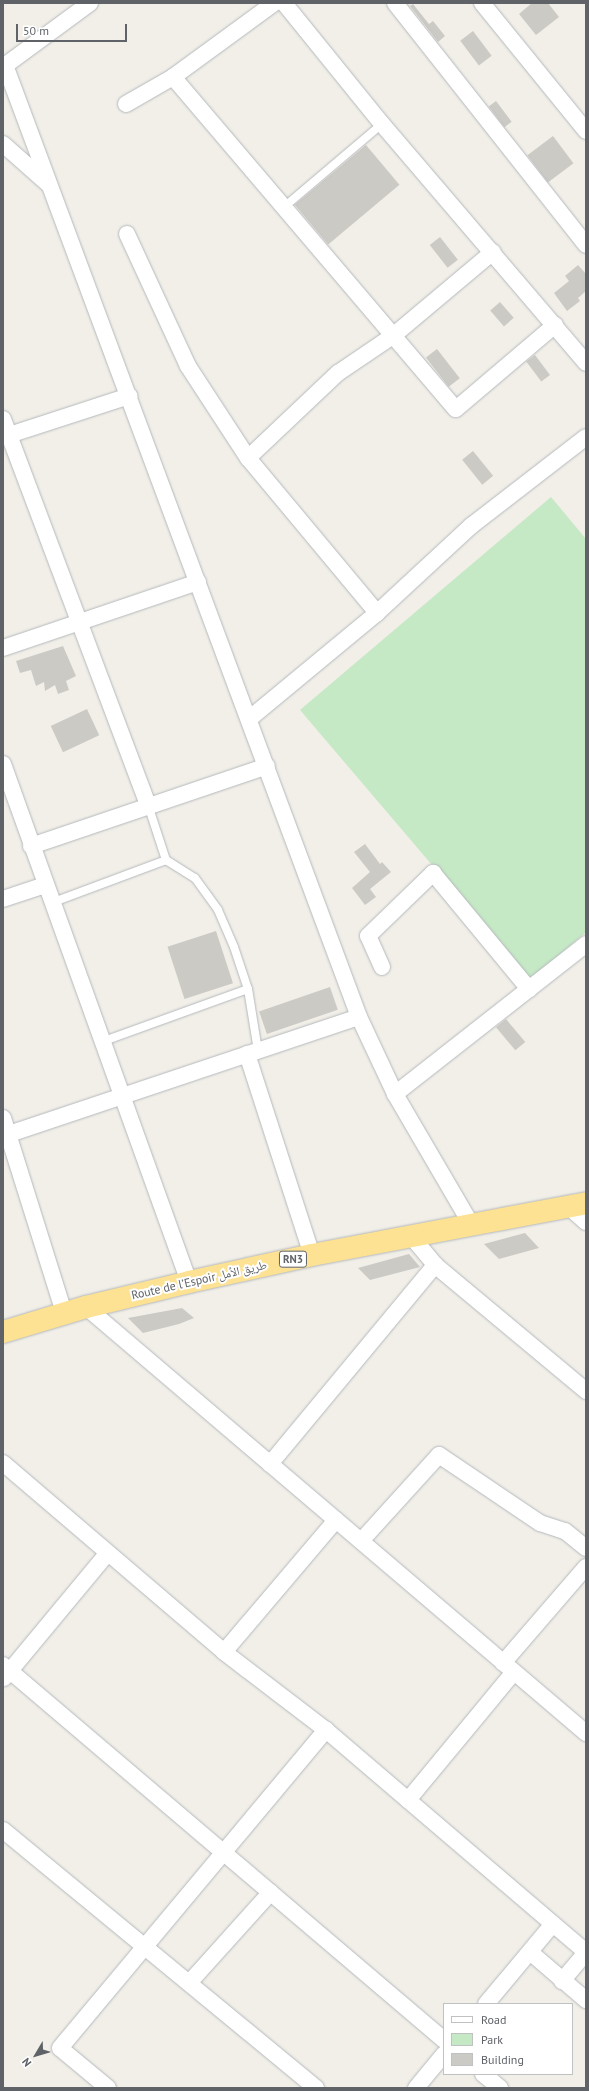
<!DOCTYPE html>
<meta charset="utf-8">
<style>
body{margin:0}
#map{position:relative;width:589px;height:2091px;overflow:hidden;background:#f1efe8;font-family:"PT Sans","Noto Naskh Arabic",sans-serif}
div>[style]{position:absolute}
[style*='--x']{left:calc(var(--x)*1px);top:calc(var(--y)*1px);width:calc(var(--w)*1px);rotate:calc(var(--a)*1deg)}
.green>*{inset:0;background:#c5e8c5}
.building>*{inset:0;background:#cccac5;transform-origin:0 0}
.roads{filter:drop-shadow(0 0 1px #b5b8bc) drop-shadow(0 0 1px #b5b8bc)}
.lane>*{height:8px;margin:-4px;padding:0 4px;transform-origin:4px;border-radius:4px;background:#fff}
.street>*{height:16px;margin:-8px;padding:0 8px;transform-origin:8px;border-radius:8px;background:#fff}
.highway>*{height:22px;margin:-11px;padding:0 11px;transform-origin:11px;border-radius:11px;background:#fde293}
span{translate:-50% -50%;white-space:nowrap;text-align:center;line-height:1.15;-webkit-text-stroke:4px #fff;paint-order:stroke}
.shield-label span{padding:1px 3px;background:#fff;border:1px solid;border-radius:3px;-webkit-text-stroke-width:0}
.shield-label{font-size:11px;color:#5f6368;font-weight:700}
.street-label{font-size:12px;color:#5f6368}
.frame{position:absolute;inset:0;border:4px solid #5f6368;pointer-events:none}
.legend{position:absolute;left:443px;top:2003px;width:130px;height:72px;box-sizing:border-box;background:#fff;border:1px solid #bfc1c3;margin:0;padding:5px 7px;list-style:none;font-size:12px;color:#5f6368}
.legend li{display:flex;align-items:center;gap:8px;height:20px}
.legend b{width:20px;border:1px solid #bfc1c3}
.north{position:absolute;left:16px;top:2035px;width:40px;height:40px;-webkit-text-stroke:3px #fff;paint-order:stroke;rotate:232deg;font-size:11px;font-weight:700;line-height:16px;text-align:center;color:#5f6368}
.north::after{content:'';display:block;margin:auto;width:14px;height:18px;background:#5f6368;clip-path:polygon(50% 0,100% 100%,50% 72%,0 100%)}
.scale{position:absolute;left:16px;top:24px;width:111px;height:18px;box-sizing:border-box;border:2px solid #5f6368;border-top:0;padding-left:5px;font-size:12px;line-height:14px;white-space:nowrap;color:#5f6368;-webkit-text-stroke:3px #fff;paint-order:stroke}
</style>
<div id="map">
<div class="green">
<div style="clip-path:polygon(551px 497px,586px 539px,586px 932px,530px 980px,300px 710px)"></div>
</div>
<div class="building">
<div style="clip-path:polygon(532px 3px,548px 3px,559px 17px,536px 35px,519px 14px)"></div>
<div style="clip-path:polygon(413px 4px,429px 24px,433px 21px,445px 36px,438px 42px,410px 6px)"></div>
<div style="left:473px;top:31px;width:31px;height:16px;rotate:53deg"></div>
<div style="left:496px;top:101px;width:26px;height:9px;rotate:53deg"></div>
<div style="left:553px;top:136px;width:34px;height:32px;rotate:53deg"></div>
<div style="left:366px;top:145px;width:52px;height:93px;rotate:50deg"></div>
<div style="left:440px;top:237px;width:29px;height:13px;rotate:52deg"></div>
<div style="clip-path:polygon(578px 265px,586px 274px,586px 291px,578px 298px,580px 301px,567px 311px,554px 293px,569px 281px,565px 276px)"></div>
<div style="left:500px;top:302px;width:21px;height:13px;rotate:49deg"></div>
<div style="left:437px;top:349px;width:37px;height:14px;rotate:52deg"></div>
<div style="left:535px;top:355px;width:25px;height:11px;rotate:53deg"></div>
<div style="left:473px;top:451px;width:32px;height:14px;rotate:51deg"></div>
<div style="clip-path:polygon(63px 646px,76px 676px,66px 681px,69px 690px,58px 694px,55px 685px,45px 691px,44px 682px,36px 686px,31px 670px,20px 673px,16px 661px)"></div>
<div style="left:87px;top:709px;width:29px;height:40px;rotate:65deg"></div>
<div style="clip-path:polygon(365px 844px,380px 864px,382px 862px,391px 872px,370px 889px,376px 897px,365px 905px,352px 888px,370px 872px,354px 852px)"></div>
<div style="left:216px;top:931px;width:55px;height:51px;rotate:72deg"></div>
<div style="left:330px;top:987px;width:24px;height:75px;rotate:71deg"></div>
<div style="left:506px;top:1019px;width:30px;height:13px;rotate:50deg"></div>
<div style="clip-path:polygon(525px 1233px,539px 1248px,499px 1259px,484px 1244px)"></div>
<div style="clip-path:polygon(409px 1254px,420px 1267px,370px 1280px,358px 1268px)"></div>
<div style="clip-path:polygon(182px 1308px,194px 1318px,179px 1324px,143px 1333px,128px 1318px)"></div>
</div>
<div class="roads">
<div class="lane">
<div style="--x:284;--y:207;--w:128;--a:-40.3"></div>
<div style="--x:149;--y:808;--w:55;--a:71.9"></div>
<div style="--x:166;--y:860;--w:34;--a:32"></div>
<div style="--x:195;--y:878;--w:39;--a:54"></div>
<div style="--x:218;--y:910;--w:40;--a:66.6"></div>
<div style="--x:234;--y:947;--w:44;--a:71.6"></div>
<div style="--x:248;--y:989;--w:63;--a:80.8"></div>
<div style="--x:51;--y:903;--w:123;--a:-20.5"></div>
<div style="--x:104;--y:1041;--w:153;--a:-19.9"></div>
</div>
<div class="street">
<div style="--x:284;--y:3;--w:156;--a:51"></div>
<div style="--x:382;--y:124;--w:314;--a:49.5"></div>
<div style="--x:395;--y:3;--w:308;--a:51.7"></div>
<div style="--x:482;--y:3;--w:165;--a:50.9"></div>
<div style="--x:5;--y:65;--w:1016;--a:69.6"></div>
<div style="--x:359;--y:1017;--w:85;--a:64.9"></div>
<div style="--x:395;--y:1094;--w:153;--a:59.7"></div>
<div style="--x:3;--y:67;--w:108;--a:-36.3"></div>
<div style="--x:173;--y:77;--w:436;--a:49.6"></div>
<div style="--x:456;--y:409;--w:130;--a:-40.3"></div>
<div style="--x:126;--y:104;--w:54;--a:-29.9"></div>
<div style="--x:173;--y:77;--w:125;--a:-36.2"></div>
<div style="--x:3;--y:144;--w:60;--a:41.6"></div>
<div style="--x:127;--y:234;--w:145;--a:65.2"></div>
<div style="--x:188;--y:366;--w:110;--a:56.9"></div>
<div style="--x:248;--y:458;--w:202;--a:50.2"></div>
<div style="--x:3;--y:419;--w:415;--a:69.4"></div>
<div style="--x:3;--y:437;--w:133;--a:-18"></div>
<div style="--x:248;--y:458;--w:124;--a:-43.4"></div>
<div style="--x:338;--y:373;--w:68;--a:-34.2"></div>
<div style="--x:394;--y:335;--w:129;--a:-40"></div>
<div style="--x:3;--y:648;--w:206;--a:-18.7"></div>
<div style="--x:249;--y:719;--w:166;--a:-39.6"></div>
<div style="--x:377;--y:613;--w:128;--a:-42.8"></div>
<div style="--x:471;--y:526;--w:145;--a:-37.7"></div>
<div style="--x:3;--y:764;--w:550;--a:70.25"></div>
<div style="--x:31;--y:846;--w:249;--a:-18.7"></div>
<div style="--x:3;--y:899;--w:44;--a:-18.4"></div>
<div style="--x:382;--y:967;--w:34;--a:-114"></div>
<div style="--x:368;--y:936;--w:91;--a:-44.1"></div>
<div style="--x:433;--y:873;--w:151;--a:50.4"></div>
<div style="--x:247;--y:1054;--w:211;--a:72.1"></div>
<div style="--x:395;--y:1094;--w:243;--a:-38.1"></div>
<div style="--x:3;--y:1118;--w:204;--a:72.6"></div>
<div style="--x:3;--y:1136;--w:375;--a:-18.5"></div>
<div style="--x:568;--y:1206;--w:24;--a:42"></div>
<div style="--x:411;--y:1236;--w:38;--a:50"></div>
<div style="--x:435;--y:1265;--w:197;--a:39.8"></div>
<div style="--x:86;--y:1307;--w:657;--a:40.43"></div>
<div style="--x:3;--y:1463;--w:291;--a:40.5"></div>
<div style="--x:224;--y:1652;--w:128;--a:37.4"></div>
<div style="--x:326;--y:1730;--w:342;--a:40.5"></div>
<div style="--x:270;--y:1464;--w:259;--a:-50.3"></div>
<div style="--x:361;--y:1541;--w:116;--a:-47.8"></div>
<div style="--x:439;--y:1455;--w:122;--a:34"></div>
<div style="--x:540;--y:1523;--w:26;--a:18"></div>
<div style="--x:565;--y:1531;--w:27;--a:39"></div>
<div style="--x:224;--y:1652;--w:173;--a:-49.7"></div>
<div style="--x:503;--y:1663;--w:127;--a:-49.2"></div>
<div style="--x:3;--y:1665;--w:579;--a:40.38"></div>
<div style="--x:4;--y:1678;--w:161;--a:-50.3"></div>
<div style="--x:408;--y:1800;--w:166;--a:-50.4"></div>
<div style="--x:3;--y:1830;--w:406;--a:39.5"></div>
<div style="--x:530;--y:1952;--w:74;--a:40.6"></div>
<div style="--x:562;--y:1981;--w:38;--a:-50"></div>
<div style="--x:189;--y:1983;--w:122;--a:-48"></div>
<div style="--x:486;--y:2004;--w:104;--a:-50.1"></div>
<div style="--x:483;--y:2074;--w:22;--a:39"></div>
<div style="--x:108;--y:2088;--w:62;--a:-140.2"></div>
<div style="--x:60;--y:2048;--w:415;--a:-50.1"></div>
<div style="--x:416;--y:2088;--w:44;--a:-50.5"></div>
</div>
<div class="highway">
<div style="--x:3;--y:1332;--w:87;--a:-16.8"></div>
<div style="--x:86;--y:1307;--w:106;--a:-13.6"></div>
<div style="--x:189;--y:1282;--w:126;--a:-12.4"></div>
<div style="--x:312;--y:1255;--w:279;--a:-10.7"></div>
</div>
</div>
<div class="shield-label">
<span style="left:293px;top:1259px">RN3</span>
</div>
<div class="street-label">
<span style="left:199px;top:1280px;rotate:-13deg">Route de l’Espoir طريق الأمل</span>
</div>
<div class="frame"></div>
<ul class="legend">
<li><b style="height:5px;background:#fff"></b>Road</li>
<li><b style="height:11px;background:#c5e8c5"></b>Park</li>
<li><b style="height:11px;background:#cccac5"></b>Building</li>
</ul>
<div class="north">N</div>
<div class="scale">50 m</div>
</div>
